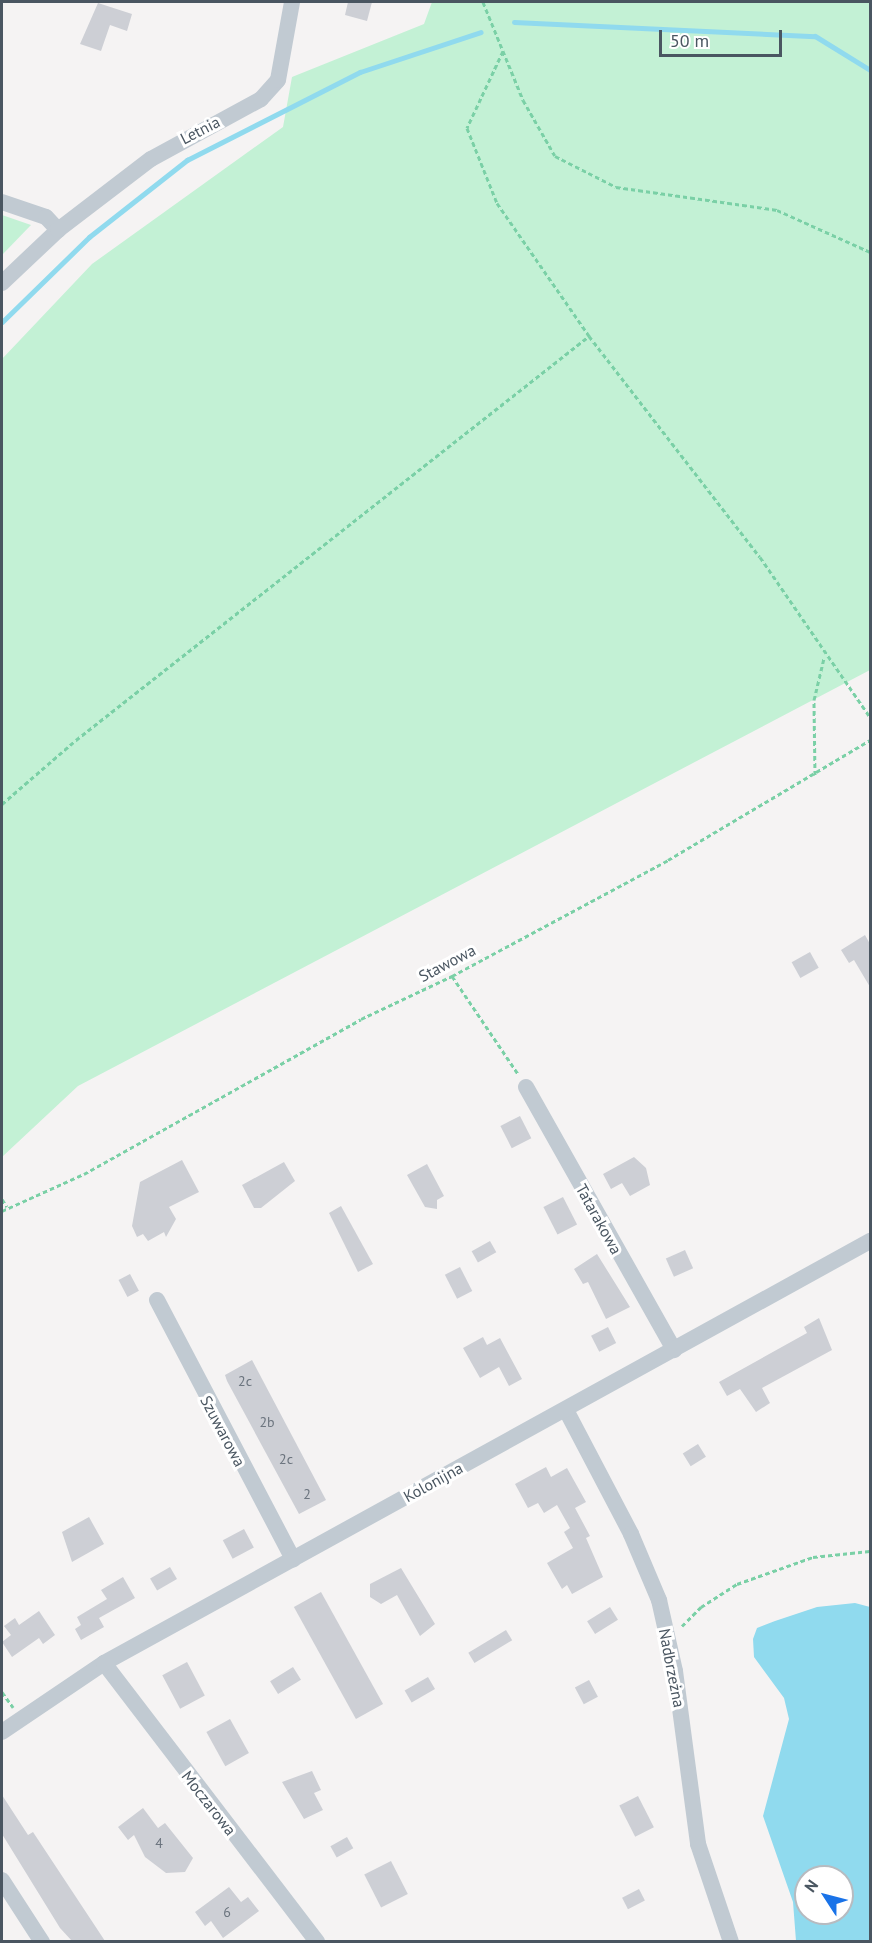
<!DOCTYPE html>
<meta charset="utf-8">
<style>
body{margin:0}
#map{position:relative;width:872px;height:1943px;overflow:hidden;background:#f5f3f3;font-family:"PT Sans",sans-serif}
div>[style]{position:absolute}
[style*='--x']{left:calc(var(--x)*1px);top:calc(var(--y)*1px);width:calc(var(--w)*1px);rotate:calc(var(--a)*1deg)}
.green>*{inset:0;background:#c3f1d5}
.water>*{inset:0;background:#90daee}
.stream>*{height:5px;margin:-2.5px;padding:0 2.5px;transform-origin:2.5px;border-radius:2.5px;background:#90daee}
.building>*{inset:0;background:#cdcfd5;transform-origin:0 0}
.path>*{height:3px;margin-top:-1.5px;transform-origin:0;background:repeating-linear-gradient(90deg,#7ad0a6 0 4.5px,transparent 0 7.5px)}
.minor>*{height:16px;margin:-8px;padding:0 8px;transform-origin:8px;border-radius:8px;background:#c1cad2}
span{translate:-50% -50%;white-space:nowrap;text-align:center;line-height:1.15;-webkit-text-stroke:6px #fff;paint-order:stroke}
.number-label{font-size:14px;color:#6b747e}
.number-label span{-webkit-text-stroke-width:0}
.street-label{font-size:16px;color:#4a5661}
.frame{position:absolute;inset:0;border:3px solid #4a5661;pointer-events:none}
.north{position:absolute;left:794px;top:1865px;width:60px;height:60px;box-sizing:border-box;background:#fff;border:2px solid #b7bbc0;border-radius:50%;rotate:306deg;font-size:16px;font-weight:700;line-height:24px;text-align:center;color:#4a5661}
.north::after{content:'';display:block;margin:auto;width:21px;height:27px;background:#1a73e8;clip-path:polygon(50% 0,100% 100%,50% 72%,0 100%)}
.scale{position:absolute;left:659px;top:30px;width:123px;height:27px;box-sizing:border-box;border:3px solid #4a5661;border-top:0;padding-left:8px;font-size:18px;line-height:21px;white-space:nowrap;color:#4a5661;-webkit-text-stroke:4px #fff;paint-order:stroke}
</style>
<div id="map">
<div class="green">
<div style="clip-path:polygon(432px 2px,870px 2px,870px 670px,78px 1086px,2px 1157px,2px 359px,92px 264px,283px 127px,292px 77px,424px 24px)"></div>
<div style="clip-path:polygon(2px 215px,31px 225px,2px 255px)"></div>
</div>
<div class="water">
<div style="clip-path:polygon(evenodd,855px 1603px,870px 1607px,870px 1941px,796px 1941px,793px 1902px,763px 1816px,789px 1719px,784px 1698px,754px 1657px,753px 1639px,757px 1628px,775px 1621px,817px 1607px,855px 1603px,806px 1877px,842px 1877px,842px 1913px,806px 1913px,806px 1877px)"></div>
</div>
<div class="stream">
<div style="--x:514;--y:22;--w:301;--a:2.7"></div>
<div style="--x:815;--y:36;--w:65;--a:31.7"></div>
<div style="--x:2;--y:322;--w:122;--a:-44.3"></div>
<div style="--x:89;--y:237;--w:125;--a:-38.2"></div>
<div style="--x:187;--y:160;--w:194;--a:-27"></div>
<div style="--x:360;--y:72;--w:127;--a:-18.3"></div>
</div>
<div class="building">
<div style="clip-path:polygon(348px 2px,372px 2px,367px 21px,345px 15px)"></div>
<div style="clip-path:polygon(98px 3px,132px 14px,127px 31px,110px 25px,101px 51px,80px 44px)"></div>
<div style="clip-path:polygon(865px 935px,870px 944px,870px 987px,854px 960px,849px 963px,841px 950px)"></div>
<div style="left:810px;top:952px;width:18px;height:21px;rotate:61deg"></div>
<div style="left:520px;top:1116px;width:25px;height:22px;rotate:63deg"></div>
<div style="clip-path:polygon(634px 1157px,646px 1168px,650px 1185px,630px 1196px,622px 1183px,611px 1189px,603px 1174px)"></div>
<div style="clip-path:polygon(182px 1160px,199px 1192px,169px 1207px,176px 1219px,166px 1237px,164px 1232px,148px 1241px,143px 1234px,137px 1237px,132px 1226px,140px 1182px)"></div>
<div style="clip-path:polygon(284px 1162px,295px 1181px,261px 1208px,254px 1208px,242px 1185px)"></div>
<div style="clip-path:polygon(427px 1164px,444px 1196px,437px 1200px,437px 1209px,425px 1207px,407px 1175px)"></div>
<div style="left:563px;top:1197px;width:31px;height:22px;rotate:63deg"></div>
<div style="clip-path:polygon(341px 1206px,373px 1264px,358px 1272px,329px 1213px)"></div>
<div style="left:490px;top:1241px;width:13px;height:21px;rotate:61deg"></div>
<div style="left:685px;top:1250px;width:20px;height:21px;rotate:66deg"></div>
<div style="clip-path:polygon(597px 1254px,630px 1307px,606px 1319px,588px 1282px,583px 1284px,574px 1269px)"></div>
<div style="left:460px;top:1267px;width:27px;height:17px;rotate:63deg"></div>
<div style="left:130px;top:1274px;width:19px;height:13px;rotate:62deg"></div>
<div style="clip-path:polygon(819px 1318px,832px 1350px,762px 1388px,770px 1403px,756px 1412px,740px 1389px,727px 1396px,719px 1382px,807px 1333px,804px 1327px)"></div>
<div style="left:608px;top:1327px;width:18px;height:19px;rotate:63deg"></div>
<div style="clip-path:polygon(483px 1337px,487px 1345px,500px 1338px,522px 1379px,509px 1386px,499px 1367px,480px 1378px,463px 1348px)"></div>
<div style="clip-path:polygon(252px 1360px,326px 1500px,299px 1514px,227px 1381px,225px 1375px)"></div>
<div style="left:698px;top:1444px;width:15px;height:18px;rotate:58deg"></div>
<div style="clip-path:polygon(546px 1467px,551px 1477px,567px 1468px,586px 1502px,575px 1508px,590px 1536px,586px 1538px,603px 1577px,572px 1594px,567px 1585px,562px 1589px,547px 1563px,573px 1548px,564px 1532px,570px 1528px,557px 1505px,544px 1513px,538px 1503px,528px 1508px,515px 1484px)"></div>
<div style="clip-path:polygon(89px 1517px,104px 1544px,72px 1562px,62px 1532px)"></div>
<div style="left:244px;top:1529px;width:21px;height:24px;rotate:62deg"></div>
<div style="left:170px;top:1567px;width:14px;height:23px;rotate:60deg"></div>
<div style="clip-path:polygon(401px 1568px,435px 1624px,420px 1636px,397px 1595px,381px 1604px,370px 1597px,370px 1584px)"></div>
<div style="clip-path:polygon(123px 1577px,135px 1598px,99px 1618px,104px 1627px,81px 1640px,75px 1629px,81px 1625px,77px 1617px,107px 1599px,101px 1590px)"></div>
<div style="left:321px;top:1592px;width:128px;height:31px;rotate:61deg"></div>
<div style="left:610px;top:1607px;width:15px;height:27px;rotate:58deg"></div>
<div style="clip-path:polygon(39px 1611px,55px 1635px,43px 1644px,39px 1638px,12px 1657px,2px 1642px,11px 1635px,4px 1626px,15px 1618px,19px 1625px)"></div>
<div style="left:506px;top:1630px;width:12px;height:44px;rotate:59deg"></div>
<div style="left:187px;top:1662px;width:38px;height:28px;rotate:62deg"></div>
<div style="left:293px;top:1667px;width:15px;height:27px;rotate:58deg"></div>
<div style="left:428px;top:1677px;width:14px;height:27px;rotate:60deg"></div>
<div style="left:589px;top:1680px;width:19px;height:16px;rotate:62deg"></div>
<div style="left:230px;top:1719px;width:39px;height:27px;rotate:61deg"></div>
<div style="clip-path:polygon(312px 1771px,321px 1790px,314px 1793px,323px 1810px,304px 1819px,282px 1782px)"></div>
<div style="clip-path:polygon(2px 1795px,28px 1835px,33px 1832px,105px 1941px,72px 1941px,60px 1928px,2px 1834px)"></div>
<div style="left:638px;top:1796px;width:35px;height:21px;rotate:63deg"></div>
<div style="clip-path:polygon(143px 1808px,158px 1828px,165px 1823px,193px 1858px,185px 1872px,166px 1873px,145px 1857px,134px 1835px,128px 1840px,118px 1827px)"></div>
<div style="left:347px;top:1837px;width:13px;height:19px;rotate:61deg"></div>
<div style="left:391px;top:1861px;width:37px;height:30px;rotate:63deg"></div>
<div style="clip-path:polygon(229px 1887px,241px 1902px,248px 1897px,259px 1911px,223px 1938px,211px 1921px,205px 1926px,195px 1912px)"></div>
<div style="left:639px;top:1889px;width:13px;height:19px;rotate:63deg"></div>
</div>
<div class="path">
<div style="--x:483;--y:2;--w:106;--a:67.8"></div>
<div style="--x:523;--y:100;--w:64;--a:60.3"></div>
<div style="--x:555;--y:156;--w:68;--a:26.9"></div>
<div style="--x:616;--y:187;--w:163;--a:8.1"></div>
<div style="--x:777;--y:210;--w:102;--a:24.3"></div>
<div style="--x:503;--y:51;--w:85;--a:115.1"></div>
<div style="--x:467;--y:128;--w:81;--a:68.2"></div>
<div style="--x:497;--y:203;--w:162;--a:55.3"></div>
<div style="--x:589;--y:336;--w:279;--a:52.3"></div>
<div style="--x:760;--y:557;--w:194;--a:55.5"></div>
<div style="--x:815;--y:775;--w:75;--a:-90.8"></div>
<div style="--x:814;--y:700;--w:43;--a:-76.6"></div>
<div style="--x:2;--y:804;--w:98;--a:-40.9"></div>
<div style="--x:76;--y:740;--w:653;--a:-38.22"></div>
<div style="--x:452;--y:976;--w:118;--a:56"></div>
<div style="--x:2;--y:1199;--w:9;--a:58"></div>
<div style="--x:2;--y:1211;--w:90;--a:-24.3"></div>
<div style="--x:84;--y:1174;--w:317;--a:-29.2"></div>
<div style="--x:361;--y:1019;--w:101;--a:-25.3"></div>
<div style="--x:452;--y:976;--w:245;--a:-28.2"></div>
<div style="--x:668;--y:860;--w:235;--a:-30.7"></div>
<div style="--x:682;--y:1626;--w:27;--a:-45"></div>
<div style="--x:701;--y:1607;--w:43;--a:-32.6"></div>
<div style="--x:737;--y:1584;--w:81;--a:-19.6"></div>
<div style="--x:813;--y:1557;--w:57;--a:-6"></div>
<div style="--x:2;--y:1692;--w:19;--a:54"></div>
</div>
<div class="minor">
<div style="--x:2;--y:202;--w:46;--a:18.8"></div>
<div style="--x:46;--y:217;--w:18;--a:47"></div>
<div style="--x:2;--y:283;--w:77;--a:-43.4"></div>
<div style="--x:58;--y:230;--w:117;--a:-37.4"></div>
<div style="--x:151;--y:159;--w:125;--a:-28.6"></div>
<div style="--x:261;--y:99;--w:25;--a:-48"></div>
<div style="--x:278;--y:80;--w:79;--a:-79.8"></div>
<div style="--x:526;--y:1087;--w:302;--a:60.6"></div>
<div style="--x:157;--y:1300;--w:293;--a:62.3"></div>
<div style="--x:566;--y:1410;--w:140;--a:62.3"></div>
<div style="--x:631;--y:1534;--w:72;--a:67"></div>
<div style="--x:659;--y:1600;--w:73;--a:77.3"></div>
<div style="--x:675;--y:1671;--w:175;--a:82.4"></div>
<div style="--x:698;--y:1844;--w:103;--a:71.4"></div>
<div style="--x:104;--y:1663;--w:351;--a:52.6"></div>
<div style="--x:2;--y:1732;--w:123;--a:-34.1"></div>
<div style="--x:104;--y:1663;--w:875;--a:-28.85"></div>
<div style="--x:2;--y:1880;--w:74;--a:57.2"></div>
</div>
<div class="number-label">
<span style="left:245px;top:1381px">2c</span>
<span style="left:267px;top:1422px">2b</span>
<span style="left:286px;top:1459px">2c</span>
<span style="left:307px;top:1494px">2</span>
<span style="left:159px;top:1843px">4</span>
<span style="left:227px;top:1912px">6</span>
</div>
<div class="street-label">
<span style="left:200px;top:130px;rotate:-27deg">Letnia</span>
<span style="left:447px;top:963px;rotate:-28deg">Stawowa</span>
<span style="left:599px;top:1219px;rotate:61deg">Tatarakowa</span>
<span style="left:223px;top:1431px;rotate:62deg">Szuwarowa</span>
<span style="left:433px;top:1482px;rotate:-29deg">Kolonijna</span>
<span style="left:672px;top:1668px;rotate:79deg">Nadbrzeżna</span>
<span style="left:209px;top:1803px;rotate:52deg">Moczarowa</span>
</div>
<div class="frame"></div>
<div class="north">N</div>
<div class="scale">50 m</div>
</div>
